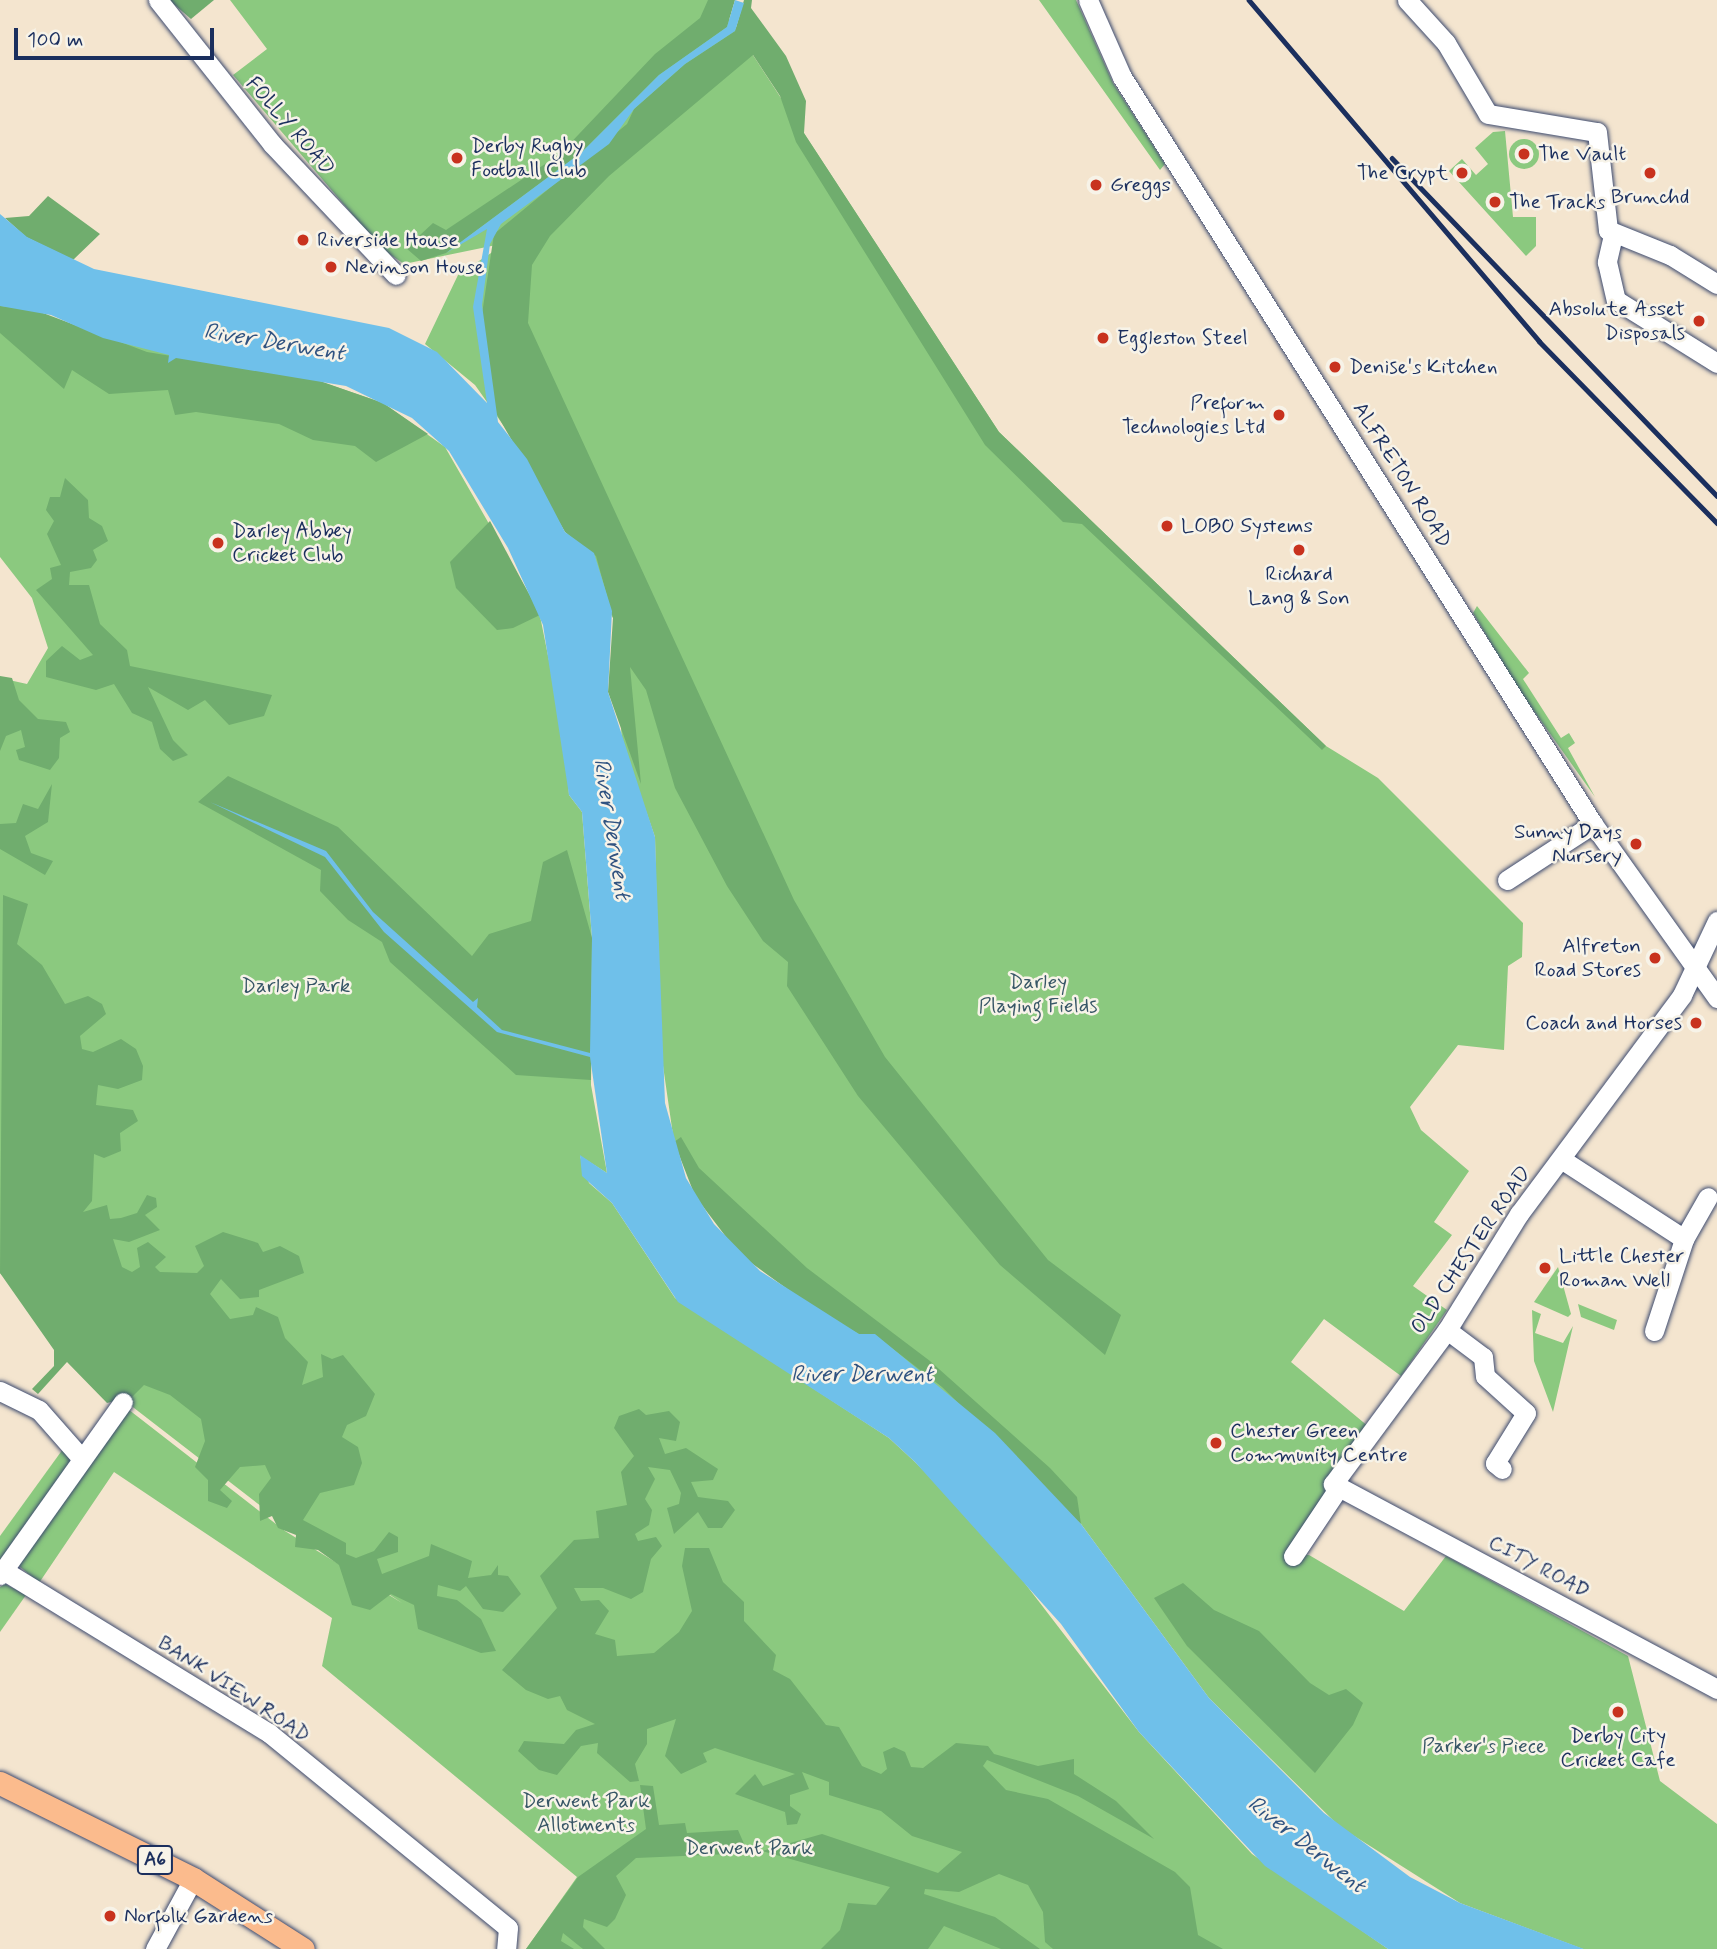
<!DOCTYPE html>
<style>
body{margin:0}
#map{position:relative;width:1717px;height:1949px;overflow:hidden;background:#f4e5cf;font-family:Mynerve,sans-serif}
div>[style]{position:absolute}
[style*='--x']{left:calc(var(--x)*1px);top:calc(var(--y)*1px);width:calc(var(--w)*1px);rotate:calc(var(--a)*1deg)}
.green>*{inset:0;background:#8bc97f}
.round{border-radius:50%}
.forest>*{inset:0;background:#70ad6e}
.water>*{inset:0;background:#6fc0ea}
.roads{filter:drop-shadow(0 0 2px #3c4a6f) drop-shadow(0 0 2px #3c4a6f)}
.minor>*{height:19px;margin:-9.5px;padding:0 9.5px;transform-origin:9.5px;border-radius:9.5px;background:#fff}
.major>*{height:23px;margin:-11.5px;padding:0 11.5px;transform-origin:11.5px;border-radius:11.5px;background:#fbbb8d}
.rail>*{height:4.5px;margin:-2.25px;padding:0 2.25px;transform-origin:2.25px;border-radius:2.25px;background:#1b2f5e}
.dots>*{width:19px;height:19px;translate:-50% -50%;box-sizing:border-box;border:4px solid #f7f3e8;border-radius:50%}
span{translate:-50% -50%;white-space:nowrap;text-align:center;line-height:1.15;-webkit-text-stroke:5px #f7f3e8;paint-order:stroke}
.shield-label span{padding:2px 5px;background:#f7f3e8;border:2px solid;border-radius:5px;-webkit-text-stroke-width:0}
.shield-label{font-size:19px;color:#1b2f5e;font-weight:700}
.street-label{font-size:21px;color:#1b2f5e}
.poi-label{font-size:21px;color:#1b2f5e}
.left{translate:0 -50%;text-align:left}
.right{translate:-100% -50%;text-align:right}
.park-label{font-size:21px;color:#375666}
.water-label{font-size:23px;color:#305381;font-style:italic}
.scale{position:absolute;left:14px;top:28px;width:200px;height:32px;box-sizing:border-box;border:4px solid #1b2f5e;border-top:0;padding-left:9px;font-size:21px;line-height:24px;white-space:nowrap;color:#1b2f5e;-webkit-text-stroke:5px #f7f3e8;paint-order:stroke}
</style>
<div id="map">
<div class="green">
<div style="clip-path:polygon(230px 0,717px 0,999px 432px,1326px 746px,1378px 778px,1523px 923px,1522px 957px,1508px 966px,1504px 1050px,1458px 1045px,1410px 1107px,1421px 1130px,1469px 1171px,1434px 1222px,1452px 1235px,1413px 1286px,1447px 1310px,1401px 1376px,1324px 1319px,1291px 1362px,1369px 1427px,1286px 1554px,1309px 1555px,1404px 1611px,1446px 1556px,1628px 1656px,1660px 1781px,1717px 1824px,1717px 1949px,1583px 1949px,1460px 1903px,1340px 1827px,1209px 1698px,1081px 1524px,819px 1312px,674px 1142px,660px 1045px,655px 837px,622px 742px,613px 618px,527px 459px,475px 385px,425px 344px,458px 275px,506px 243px,404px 264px,382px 249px,233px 75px,267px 49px)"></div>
<div style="clip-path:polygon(1039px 0,1076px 0,1113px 83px,1165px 164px,1160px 170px)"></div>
<div style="clip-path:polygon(1505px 131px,1513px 217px,1536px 217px,1536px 246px,1526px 256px,1449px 171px,1462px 159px,1476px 175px,1488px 164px,1475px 148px,1493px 132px)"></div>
<div class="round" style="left:1509px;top:139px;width:30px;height:30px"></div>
<div style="clip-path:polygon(0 306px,225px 369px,313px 379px,383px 403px,445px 447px,539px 611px,565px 740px,569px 795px,582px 812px,592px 938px,591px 1085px,607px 1173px,580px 1156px,589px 1183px,612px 1203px,675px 1298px,889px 1438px,915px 1462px,994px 1543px,1139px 1732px,1252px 1854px,1388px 1949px,526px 1949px,577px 1877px,322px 1666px,332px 1618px,114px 1472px,39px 1583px,11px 1559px,124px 1406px,285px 1531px,402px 1603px,284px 1524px,125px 1401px,0 1273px,0 678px,27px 684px,48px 648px,32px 598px,0 557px)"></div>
<div style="clip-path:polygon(1477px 606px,1529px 673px,1523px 679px,1561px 738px,1569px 733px,1575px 743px,1568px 748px,1595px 797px,1519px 690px,1473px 613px)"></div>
<div style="clip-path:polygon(1558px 1267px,1571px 1314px,1568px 1317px,1534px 1302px)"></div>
<div style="clip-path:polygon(1578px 1304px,1617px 1320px,1614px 1330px,1581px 1317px)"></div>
<div style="clip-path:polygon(1532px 1310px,1541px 1314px,1535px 1333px,1563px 1343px,1573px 1326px,1553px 1412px,1534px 1361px)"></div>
<div style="clip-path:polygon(63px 1449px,77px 1459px,0 1565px,0 1536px)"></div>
<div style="clip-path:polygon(5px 1584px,26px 1595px,0 1632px,0 1587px)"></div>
</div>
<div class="forest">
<div style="clip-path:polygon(169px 0,214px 0,191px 19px)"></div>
<div style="clip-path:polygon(708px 0,735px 0,727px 27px,659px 75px,582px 152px,446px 253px,421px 261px,406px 248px,433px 223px,446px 230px,560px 154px,655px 54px,700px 18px)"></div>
<div style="clip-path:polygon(744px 0,752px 0,751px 8px,786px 56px,806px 101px,804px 133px,999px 432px,1326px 746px,1322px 750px,1082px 524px,1063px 522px,985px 445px,796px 142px,780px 96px,753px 55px,609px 176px,550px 236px,532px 265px,528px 323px,794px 900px,885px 1057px,1048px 1260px,1121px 1315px,1105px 1355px,1000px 1265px,858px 1096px,787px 986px,788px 962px,763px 941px,727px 886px,675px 788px,646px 690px,630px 667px,641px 784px,608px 692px,613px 618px,596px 556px,565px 532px,496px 413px,482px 314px,494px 234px,627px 124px,634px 109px,685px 64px,735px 31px)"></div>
<div style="clip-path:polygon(48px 196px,100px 234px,73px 260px,26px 237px,5px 218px,29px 216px)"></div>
<div style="clip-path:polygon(0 306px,27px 307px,147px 352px,317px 380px,383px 403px,428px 434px,376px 462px,355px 446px,313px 440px,279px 424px,196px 412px,175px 415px,168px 390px,109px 394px,72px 370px,64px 389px,0 333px)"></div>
<div style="clip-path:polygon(65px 478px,88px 500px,89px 518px,102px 526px,108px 541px,93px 550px,97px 560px,91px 568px,70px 572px,69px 585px,89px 585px,100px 624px,127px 650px,130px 666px,272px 695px,264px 716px,229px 725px,205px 700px,188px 710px,148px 687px,173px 740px,188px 755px,173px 761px,160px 749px,152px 722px,132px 713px,114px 684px,96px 690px,46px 677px,46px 661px,62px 646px,80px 660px,93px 655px,36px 590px,52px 579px,50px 568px,61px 565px,47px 534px,54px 521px,46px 510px,50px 497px,60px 497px)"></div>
<div style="clip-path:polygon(490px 521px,540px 615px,513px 628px,497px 630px,456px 588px,450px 562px)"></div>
<div style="clip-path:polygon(0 676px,12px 678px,19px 700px,38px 719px,66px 722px,70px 732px,60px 738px,59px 758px,50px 770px,19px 760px,16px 750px,25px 747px,21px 730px,6px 736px,0 751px)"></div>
<div style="clip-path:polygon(228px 776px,338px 827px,472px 956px,489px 934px,531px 921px,543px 862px,567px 850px,592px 938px,591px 1080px,516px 1075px,390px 962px,382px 942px,348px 920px,320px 891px,321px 870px,198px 802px)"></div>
<div style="clip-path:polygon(52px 784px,48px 822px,25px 836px,31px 853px,53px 861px,45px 875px,0 849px,0 824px,16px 823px,23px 804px,38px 809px)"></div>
<div style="clip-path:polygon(3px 895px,28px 904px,17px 944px,42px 965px,65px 1004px,88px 996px,102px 1004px,106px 1014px,80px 1036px,82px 1049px,93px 1052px,121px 1039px,136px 1049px,143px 1066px,142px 1080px,118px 1089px,98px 1085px,96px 1105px,133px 1110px,138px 1121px,120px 1133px,121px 1151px,104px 1158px,94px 1154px,92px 1201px,83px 1212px,107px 1205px,110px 1219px,121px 1218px,137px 1213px,147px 1195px,156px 1198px,157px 1207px,145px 1215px,160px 1230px,129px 1242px,113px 1239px,122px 1267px,132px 1272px,140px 1267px,137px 1248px,148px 1242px,166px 1257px,155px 1267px,160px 1272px,197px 1273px,204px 1266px,195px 1246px,223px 1232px,258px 1243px,263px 1252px,280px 1246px,299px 1256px,304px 1273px,259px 1290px,259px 1297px,240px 1299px,221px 1279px,210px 1294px,230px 1319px,253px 1315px,256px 1307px,278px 1317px,285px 1338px,308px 1362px,302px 1385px,323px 1377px,321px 1354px,332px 1359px,343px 1355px,375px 1394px,366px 1416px,347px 1425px,342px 1437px,358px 1447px,362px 1463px,354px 1485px,320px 1493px,303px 1520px,346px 1543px,346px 1554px,356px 1558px,374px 1551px,389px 1532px,398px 1537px,398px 1552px,377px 1559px,382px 1574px,429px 1556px,431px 1544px,472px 1561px,468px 1578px,491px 1575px,498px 1565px,498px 1575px,508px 1576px,521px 1594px,503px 1612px,483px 1609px,466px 1586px,460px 1591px,438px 1585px,437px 1596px,457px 1600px,481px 1619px,496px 1651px,481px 1653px,418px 1629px,414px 1605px,391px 1594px,370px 1610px,352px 1605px,339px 1565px,318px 1550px,295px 1547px,296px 1535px,278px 1528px,272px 1516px,260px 1521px,259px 1494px,271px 1478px,265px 1465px,240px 1467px,220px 1490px,232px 1501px,227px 1508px,208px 1501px,208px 1480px,195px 1467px,205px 1441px,201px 1419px,170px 1395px,144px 1385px,132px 1397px,107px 1403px,67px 1362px,38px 1394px,32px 1389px,54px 1366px,54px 1350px,0 1273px)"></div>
<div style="clip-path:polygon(681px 1137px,699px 1168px,807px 1268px,930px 1361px,1050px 1468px,1077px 1497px,1081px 1524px,942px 1387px,875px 1335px,859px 1334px,819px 1312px,739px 1254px,695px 1196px,674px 1142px)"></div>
<div style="clip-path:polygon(639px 1409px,646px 1415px,669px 1411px,680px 1422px,676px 1441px,659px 1438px,665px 1454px,686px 1448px,718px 1469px,713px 1480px,691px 1482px,698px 1497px,728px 1501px,735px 1510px,722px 1528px,708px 1528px,698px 1512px,674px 1534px,667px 1508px,679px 1504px,681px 1493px,670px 1470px,648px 1467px,655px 1479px,645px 1499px,652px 1510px,649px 1525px,635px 1534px,638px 1541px,656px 1537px,662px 1546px,651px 1559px,643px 1592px,631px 1599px,603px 1588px,574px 1588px,581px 1601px,599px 1600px,609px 1611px,595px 1634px,615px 1640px,617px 1656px,654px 1653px,679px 1632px,692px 1611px,682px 1566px,685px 1548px,709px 1548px,723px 1582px,744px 1602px,744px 1621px,776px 1655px,773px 1670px,790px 1679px,826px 1725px,839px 1727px,862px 1766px,881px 1774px,887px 1769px,883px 1752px,894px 1747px,905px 1752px,911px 1767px,923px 1768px,956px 1743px,988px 1746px,994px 1754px,1038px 1766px,1074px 1759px,1074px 1774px,1116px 1801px,1154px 1839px,1078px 1796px,987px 1760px,983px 1766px,1006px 1790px,1048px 1799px,1175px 1872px,1190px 1887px,1198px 1935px,1223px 1949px,1053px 1949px,1045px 1942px,1043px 1912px,1028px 1885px,999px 1874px,959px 1892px,925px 1889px,924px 1894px,995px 1917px,1040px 1949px,1001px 1949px,944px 1926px,928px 1949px,821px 1949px,840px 1930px,848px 1903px,876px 1905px,890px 1887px,762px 1851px,822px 1834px,938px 1873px,962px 1852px,912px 1836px,881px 1811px,829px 1795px,829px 1782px,802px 1772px,809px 1789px,790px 1795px,790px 1806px,801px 1814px,797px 1824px,787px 1825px,785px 1812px,735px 1794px,755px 1774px,763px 1786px,795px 1774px,715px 1748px,703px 1753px,707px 1762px,681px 1774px,665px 1756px,676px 1719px,647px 1729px,647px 1744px,635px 1764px,639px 1781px,630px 1782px,597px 1753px,598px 1743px,581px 1746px,557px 1775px,539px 1770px,518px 1751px,524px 1741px,564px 1744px,576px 1730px,595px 1724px,567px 1710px,560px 1696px,548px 1699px,526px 1690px,502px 1670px,557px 1608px,540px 1576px,574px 1540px,599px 1538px,596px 1511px,627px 1505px,621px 1472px,634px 1456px,614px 1428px,619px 1416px)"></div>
<div style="clip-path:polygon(1183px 1583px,1214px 1610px,1259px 1631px,1310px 1683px,1329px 1695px,1346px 1689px,1363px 1703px,1353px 1725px,1315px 1773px,1187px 1646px,1154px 1598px)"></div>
<div style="clip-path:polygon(640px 1785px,653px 1786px,659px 1825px,685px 1823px,687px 1833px,738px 1830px,745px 1846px,730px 1854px,636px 1858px,616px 1876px,626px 1895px,615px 1919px,607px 1927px,584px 1919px,583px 1927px,605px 1949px,583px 1949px,563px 1933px,561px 1941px,574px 1949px,526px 1949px,578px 1877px,646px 1829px)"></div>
</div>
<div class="water">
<div style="clip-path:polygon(735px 0,744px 3px,735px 31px,685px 64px,634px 109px,609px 144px,501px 224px,490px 244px,482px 305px,498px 422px,527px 459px,565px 532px,594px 553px,612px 611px,608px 692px,655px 837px,665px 1103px,686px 1178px,714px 1224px,760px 1271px,859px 1334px,875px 1334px,995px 1433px,1081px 1524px,1209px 1698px,1324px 1813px,1410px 1877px,1460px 1903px,1584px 1949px,1388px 1949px,1265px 1866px,1139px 1732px,1061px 1624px,915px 1462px,889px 1438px,678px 1302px,612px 1203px,582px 1176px,580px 1155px,607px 1173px,590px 1057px,497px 1032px,384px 932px,325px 857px,210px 802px,326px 851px,373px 912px,473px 1002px,478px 998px,477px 1007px,502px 1030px,590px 1053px,592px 938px,582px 812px,569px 795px,543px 625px,508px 548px,449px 451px,412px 418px,346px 386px,176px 358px,168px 363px,169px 355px,103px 338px,51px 315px,0 306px,0 214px,27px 237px,94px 269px,389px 328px,437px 352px,487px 403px,473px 307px,487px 229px,446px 253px,582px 152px,659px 75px,727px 27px)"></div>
</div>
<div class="roads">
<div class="minor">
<div style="--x:158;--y:0;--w:184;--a:51.6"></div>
<div style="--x:272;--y:144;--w:180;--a:46.6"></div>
<div style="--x:1088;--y:0;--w:84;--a:66.2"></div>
<div style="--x:1122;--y:77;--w:883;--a:57.77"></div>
<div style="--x:1593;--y:824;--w:214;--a:54.5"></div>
<div style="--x:1407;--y:0;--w:58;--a:47.8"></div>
<div style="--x:1446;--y:43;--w:82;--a:59.4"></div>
<div style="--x:1488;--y:114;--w:110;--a:9.4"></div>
<div style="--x:1597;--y:132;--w:99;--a:83.6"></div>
<div style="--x:1608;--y:230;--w:67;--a:22"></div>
<div style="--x:1670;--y:255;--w:55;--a:31.7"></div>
<div style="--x:1613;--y:235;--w:28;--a:103"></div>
<div style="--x:1607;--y:262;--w:39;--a:77"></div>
<div style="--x:1616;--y:300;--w:119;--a:32"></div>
<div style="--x:1507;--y:880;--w:103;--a:-33.1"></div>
<div style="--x:1561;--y:1159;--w:147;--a:33"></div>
<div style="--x:1447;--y:1330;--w:45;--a:36.9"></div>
<div style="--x:1483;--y:1357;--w:19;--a:84"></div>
<div style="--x:1485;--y:1376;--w:55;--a:42.1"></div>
<div style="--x:1526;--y:1413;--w:59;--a:121.8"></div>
<div style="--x:1495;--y:1463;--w:9;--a:41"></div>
<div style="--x:1654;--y:1331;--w:97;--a:-71.9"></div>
<div style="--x:1684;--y:1239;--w:48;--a:-60.3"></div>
<div style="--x:0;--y:1391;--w:43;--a:26"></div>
<div style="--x:39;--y:1410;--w:65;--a:48.7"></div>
<div style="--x:1339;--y:1487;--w:429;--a:28.1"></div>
<div style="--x:1293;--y:1556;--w:83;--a:-56.3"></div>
<div style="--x:1339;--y:1487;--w:7;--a:-153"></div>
<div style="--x:1333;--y:1484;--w:192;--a:-53.5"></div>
<div style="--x:1447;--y:1330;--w:137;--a:-58.2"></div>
<div style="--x:1519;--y:1214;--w:273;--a:-53.3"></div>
<div style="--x:1682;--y:995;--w:82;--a:-64.7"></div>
<div style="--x:3;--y:1570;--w:312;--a:31.5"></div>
<div style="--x:269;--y:1733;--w:308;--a:39.2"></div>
<div style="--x:508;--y:1928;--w:21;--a:95"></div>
<div style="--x:0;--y:1575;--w:212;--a:-54.6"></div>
<div style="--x:155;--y:1949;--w:80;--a:-61.5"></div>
</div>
<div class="major">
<div style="--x:0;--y:1783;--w:216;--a:26.4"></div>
<div style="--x:193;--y:1879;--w:130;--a:32.5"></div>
</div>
</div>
<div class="rail">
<div style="--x:1249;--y:0;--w:448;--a:49.6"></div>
<div style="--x:1539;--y:341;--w:255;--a:45.6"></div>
<div style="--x:1392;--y:158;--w:469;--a:46.1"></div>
</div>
<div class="dots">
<div style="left:1524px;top:154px;background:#c8321e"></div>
<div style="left:457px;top:158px;background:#c8321e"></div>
<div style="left:1462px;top:173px;background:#c8321e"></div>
<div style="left:1650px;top:173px;background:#c8321e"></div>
<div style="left:1096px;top:185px;background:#c8321e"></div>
<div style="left:1495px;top:202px;background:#c8321e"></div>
<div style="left:303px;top:240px;background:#c8321e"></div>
<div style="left:331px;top:267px;background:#c8321e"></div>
<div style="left:1699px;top:321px;background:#c8321e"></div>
<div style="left:1103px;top:338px;background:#c8321e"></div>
<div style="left:1335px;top:367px;background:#c8321e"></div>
<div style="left:1279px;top:415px;background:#c8321e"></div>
<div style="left:1167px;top:526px;background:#c8321e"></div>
<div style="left:218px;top:543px;background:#c8321e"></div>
<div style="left:1299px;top:550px;background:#c8321e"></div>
<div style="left:1636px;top:844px;background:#c8321e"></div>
<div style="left:1655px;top:958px;background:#c8321e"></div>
<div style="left:1696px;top:1023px;background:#c8321e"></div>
<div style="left:1545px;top:1268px;background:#c8321e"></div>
<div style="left:1216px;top:1443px;background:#c8321e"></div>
<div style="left:1618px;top:1712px;background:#c8321e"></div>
<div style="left:110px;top:1916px;background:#c8321e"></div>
</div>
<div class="shield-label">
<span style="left:155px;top:1860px">A6</span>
</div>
<div class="street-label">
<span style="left:290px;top:126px;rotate:49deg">FOLLY ROAD</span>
<span style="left:1402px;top:475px;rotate:58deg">ALFRETON ROAD</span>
<span style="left:1471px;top:1250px;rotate:-56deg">OLD CHESTER ROAD</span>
<span style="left:1539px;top:1567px;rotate:28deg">CITY ROAD</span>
<span style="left:234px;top:1689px;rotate:33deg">BANK VIEW ROAD</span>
</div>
<div class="poi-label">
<span class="left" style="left:471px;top:158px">Derby Rugby<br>Football Club</span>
<span class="left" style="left:1538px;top:154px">The Vault</span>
<span class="right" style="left:1448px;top:173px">The Crypt</span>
<span class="left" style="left:1110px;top:185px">Greggs</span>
<span style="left:1650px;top:197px">Brunchd</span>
<span class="left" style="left:1509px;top:202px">The Tracks</span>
<span class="left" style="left:317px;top:240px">Riverside House</span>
<span class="left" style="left:345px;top:267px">Nevinson House</span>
<span class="right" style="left:1685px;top:321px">Absolute Asset<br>Disposals</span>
<span class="left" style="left:1117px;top:338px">Eggleston Steel</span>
<span class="left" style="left:1349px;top:367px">Denise's Kitchen</span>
<span class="right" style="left:1265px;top:415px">Preform<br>Technologies Ltd</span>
<span class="left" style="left:1181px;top:526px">LOBO Systems</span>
<span class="left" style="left:232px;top:543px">Darley Abbey<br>Cricket Club</span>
<span style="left:1299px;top:586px">Richard<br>Lang &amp; Son</span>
<span class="right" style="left:1622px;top:844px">Sunny Days<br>Nursery</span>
<span class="right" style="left:1641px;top:958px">Alfreton<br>Road Stores</span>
<span class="right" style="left:1682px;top:1023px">Coach and Horses</span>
<span class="left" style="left:1559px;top:1268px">Little Chester<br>Roman Well</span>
<span class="left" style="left:1230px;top:1443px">Chester Green<br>Community Centre</span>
<span style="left:1618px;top:1748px">Derby City<br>Cricket Cafe</span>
<span class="left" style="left:124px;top:1916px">Norfolk Gardens</span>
</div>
<div class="park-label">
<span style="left:1038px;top:994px">Darley<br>Playing Fields</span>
<span style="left:296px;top:986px">Darley Park</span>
<span style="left:1484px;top:1746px">Parker's Piece</span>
<span style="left:586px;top:1813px">Derwent Park<br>Allotments</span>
<span style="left:749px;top:1848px">Derwent Park</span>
</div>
<div class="water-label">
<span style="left:274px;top:343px;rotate:9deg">River Derwent</span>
<span style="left:611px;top:829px;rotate:81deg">River Derwent</span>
<span style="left:862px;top:1375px">River Derwent</span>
<span style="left:1306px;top:1845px;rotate:38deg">River Derwent</span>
</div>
<div class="scale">100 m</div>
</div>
